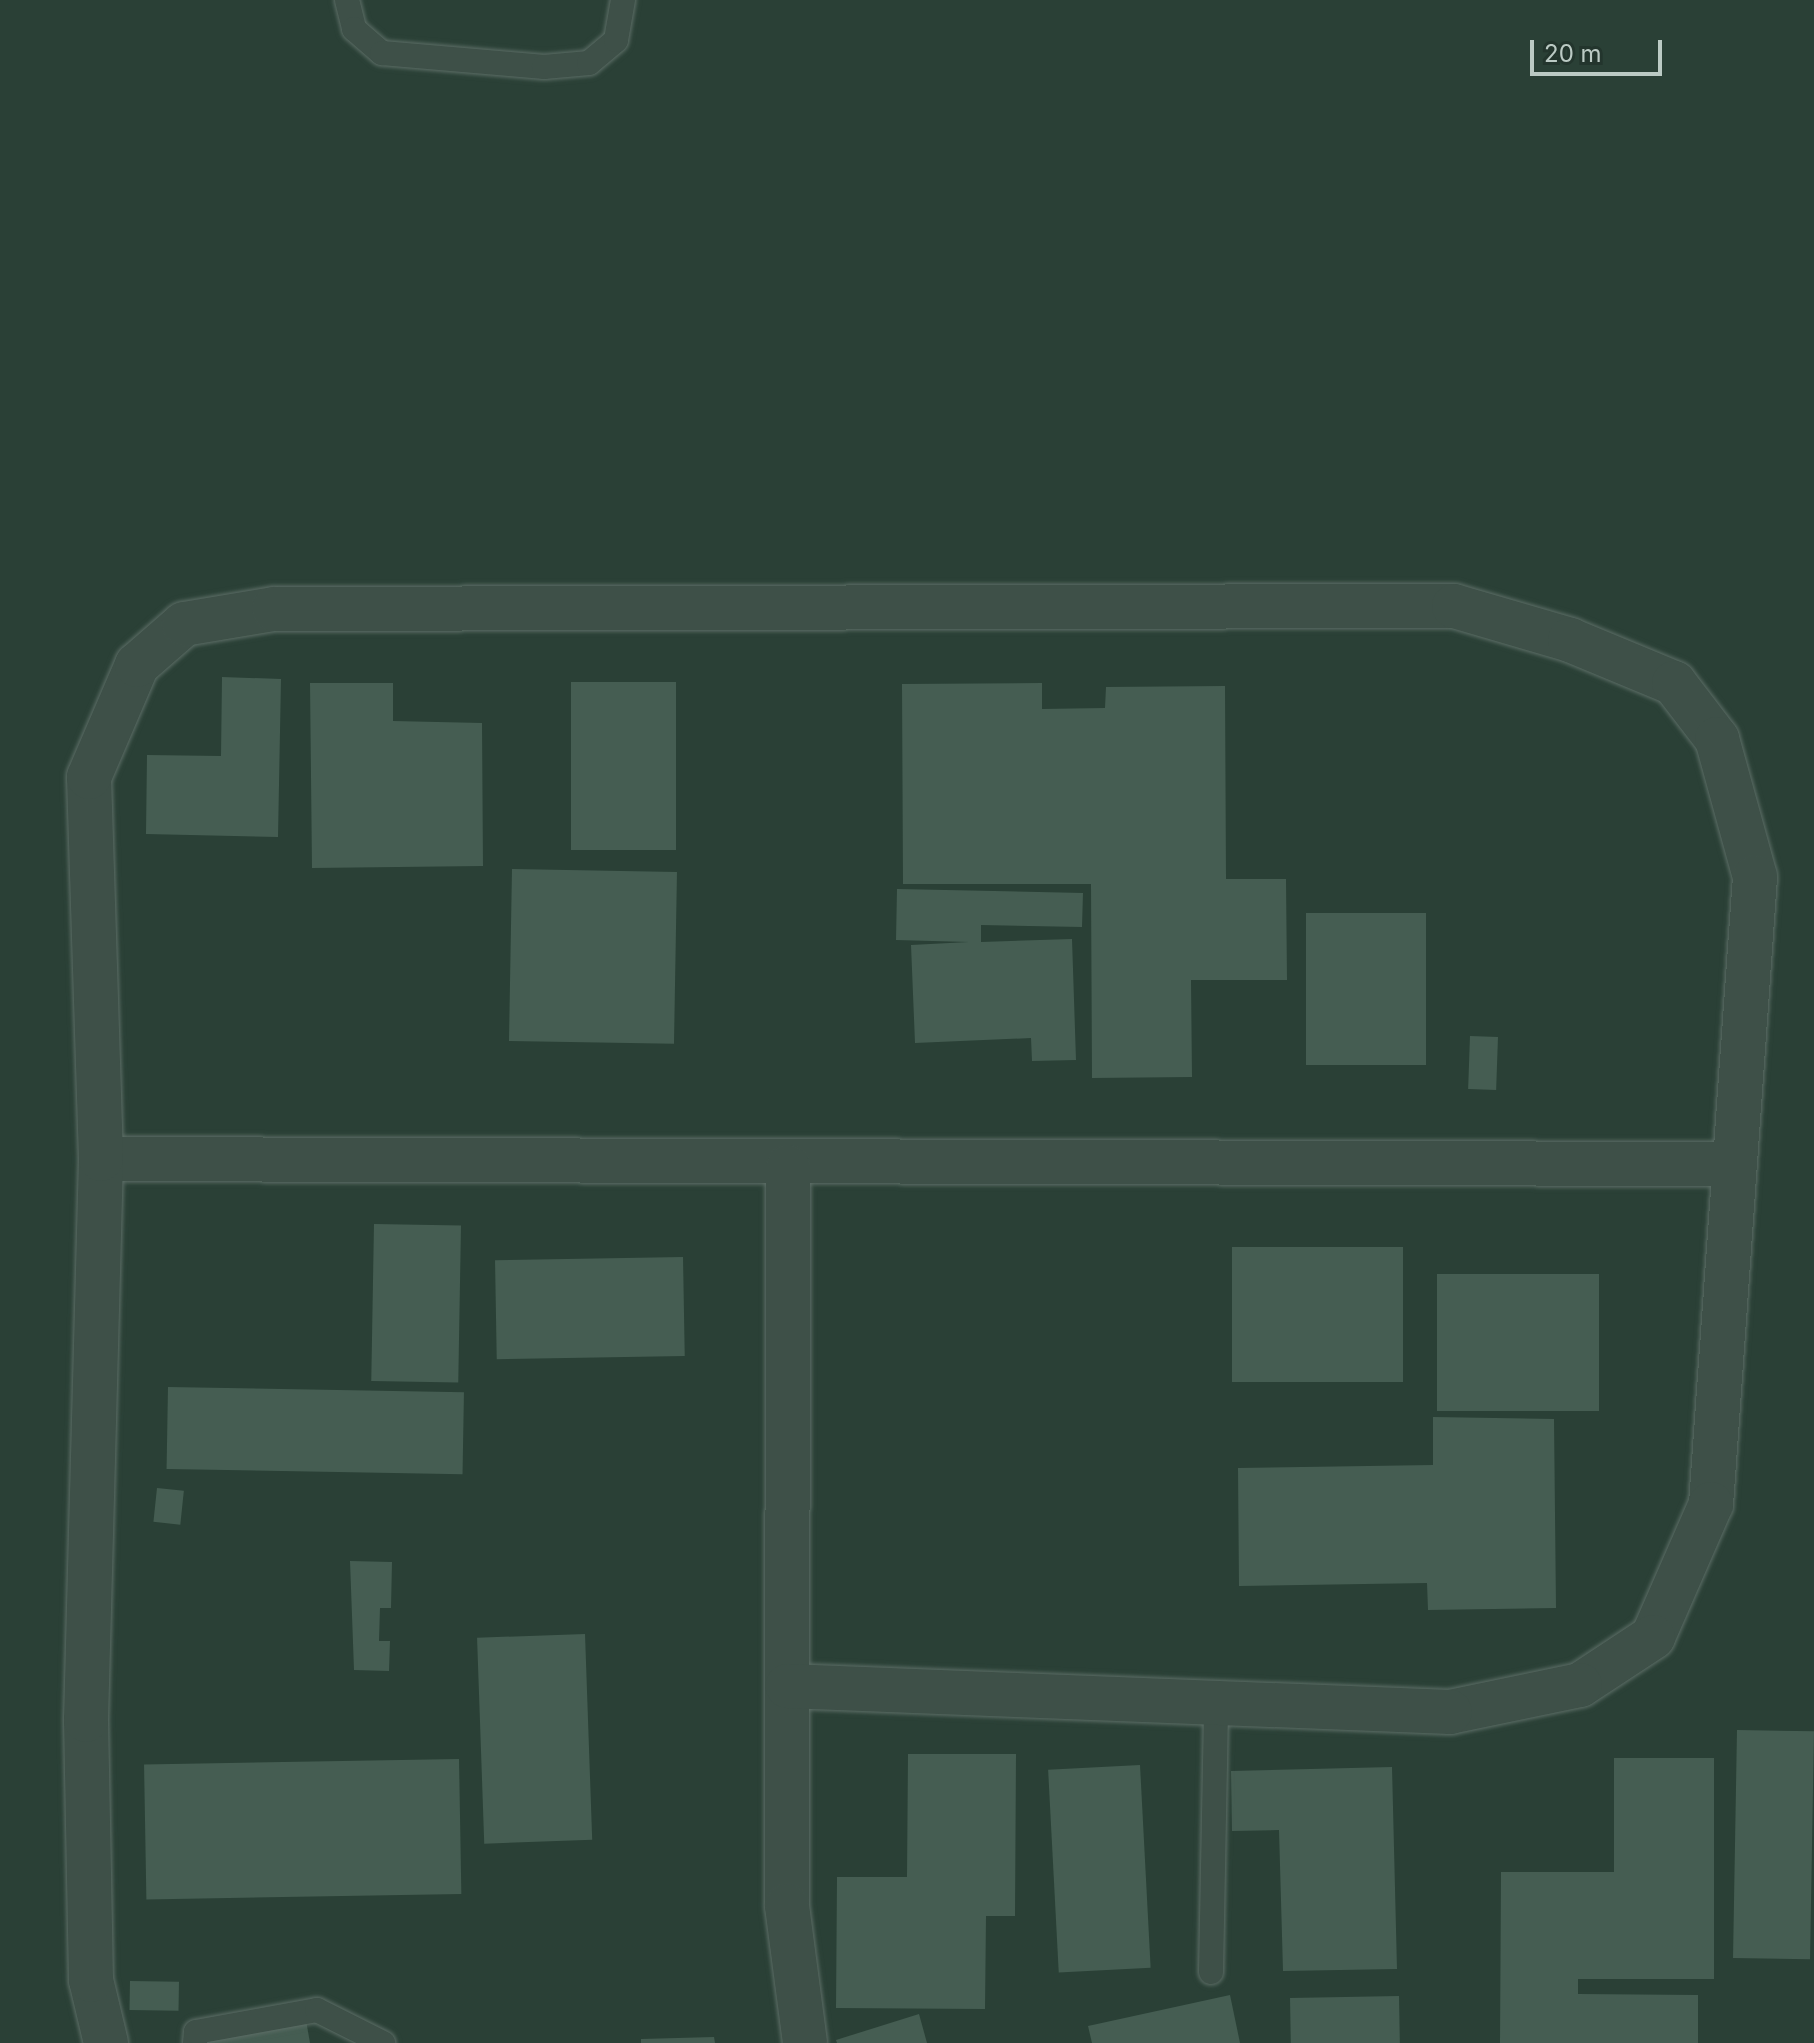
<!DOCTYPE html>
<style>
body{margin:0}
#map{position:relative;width:1814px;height:2043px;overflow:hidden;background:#2a4036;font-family:Inter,sans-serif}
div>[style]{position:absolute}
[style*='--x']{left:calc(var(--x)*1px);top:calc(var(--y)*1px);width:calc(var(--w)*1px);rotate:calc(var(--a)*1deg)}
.building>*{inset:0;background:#455d52;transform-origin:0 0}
.roads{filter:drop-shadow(0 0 2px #5c6d66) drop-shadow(0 0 2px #5c6d66)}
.service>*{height:24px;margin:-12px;padding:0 12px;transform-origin:12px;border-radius:12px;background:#3e5048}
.minor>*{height:44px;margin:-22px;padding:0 22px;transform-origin:22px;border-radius:22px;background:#3e5048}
span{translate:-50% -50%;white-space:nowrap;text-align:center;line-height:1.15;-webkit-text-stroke:6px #23352d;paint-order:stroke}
.scale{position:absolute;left:1530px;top:40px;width:132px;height:36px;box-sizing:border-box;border:4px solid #bbcac4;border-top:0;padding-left:10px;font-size:24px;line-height:28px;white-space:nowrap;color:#bbcac4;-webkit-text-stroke:6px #23352d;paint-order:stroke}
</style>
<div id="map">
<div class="building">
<div style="clip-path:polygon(222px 677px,281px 679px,278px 837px,146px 834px,147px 755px,221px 756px)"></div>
<div style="left:571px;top:682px;width:105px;height:168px"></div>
<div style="clip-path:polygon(310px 683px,393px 683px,393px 721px,482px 723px,483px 866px,312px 868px)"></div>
<div style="clip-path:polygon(1042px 683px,1042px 709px,1105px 708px,1106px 687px,1225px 686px,1226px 879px,1286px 879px,1287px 980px,1191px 980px,1192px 1077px,1092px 1078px,1091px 884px,903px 884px,902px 684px)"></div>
<div style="left:512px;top:869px;width:165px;height:172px;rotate:1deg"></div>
<div style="clip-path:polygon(897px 889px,1083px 893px,1082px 927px,981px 925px,981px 942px,1072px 939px,1076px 1060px,1032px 1061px,1031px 1038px,915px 1043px,911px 945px,969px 942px,896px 940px)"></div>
<div style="left:1306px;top:913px;width:120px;height:152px"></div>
<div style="left:1470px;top:1036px;width:28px;height:53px;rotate:2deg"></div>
<div style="left:374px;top:1224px;width:87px;height:157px;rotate:1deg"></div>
<div style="left:1403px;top:1247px;width:135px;height:171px;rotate:90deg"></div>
<div style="left:683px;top:1257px;width:99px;height:188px;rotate:89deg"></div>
<div style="left:1437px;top:1274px;width:162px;height:137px"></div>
<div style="left:168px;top:1387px;width:296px;height:82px;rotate:1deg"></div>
<div style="clip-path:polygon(1433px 1417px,1554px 1419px,1556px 1608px,1428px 1610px,1427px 1583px,1239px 1586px,1238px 1468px,1433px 1465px)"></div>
<div style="left:157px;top:1488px;width:27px;height:34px;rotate:6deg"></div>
<div style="clip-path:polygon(350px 1561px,392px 1562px,391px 1608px,380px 1608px,379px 1641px,390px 1641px,389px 1671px,354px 1670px)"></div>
<div style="left:585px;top:1634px;width:206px;height:108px;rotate:88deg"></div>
<div style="left:1737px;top:1730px;width:77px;height:228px;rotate:1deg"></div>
<div style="clip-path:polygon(908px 1754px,1016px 1754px,1015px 1916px,986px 1916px,985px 2009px,836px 2008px,837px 1877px,907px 1877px)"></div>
<div style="clip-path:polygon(1614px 1758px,1714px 1758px,1714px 1979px,1578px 1979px,1578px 1994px,1698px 1995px,1698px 2043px,1500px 2043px,1501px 1872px,1614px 1872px)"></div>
<div style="left:459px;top:1759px;width:135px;height:315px;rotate:89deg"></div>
<div style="left:1140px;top:1765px;width:203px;height:92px;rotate:87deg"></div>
<div style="clip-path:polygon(1392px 1767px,1397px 1969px,1283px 1971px,1279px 1830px,1232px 1831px,1231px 1771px)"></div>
<div style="left:130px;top:1981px;width:49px;height:29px;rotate:1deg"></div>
<div style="clip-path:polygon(1230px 1995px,1240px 2043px,1092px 2043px,1088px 2026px)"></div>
<div style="left:1399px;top:1996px;width:47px;height:109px;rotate:89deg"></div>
<div style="clip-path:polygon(919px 2014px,927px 2043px,837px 2043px,836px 2040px)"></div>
<div style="clip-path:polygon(306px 2020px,310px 2043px,210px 2043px,209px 2039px)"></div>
<div style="clip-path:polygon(714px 2037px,715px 2043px,641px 2043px,641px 2039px)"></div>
</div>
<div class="roads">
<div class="service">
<div style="--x:347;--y:0;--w:30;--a:76"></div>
<div style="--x:354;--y:29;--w:37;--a:41"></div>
<div style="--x:382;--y:53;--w:163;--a:4.9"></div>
<div style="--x:544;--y:67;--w:45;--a:-5.1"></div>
<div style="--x:589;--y:63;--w:35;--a:-40"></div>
<div style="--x:616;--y:40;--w:41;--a:-80.1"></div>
<div style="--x:1211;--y:1972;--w:269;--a:-88.9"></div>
<div style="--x:195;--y:2043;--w:11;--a:-85"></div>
<div style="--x:196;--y:2032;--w:123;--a:-10.3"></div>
<div style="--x:317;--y:2010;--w:74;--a:26.6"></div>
</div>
<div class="minor">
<div style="--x:101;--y:1159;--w:1631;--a:0.18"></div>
<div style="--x:788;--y:1167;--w:739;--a:90.08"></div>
<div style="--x:787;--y:1906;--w:138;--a:82.5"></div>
<div style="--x:106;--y:2043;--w:65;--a:-103.4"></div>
<div style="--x:91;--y:1980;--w:260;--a:-91.1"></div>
<div style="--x:86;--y:1720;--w:561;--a:-88.47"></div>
<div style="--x:101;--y:1159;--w:382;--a:-91.8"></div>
<div style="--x:89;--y:777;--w:122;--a:-66.8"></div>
<div style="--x:137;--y:665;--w:62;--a:-41.1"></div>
<div style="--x:184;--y:624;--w:91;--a:-9.5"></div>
<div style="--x:274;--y:609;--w:1180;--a:-0.15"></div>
<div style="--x:1454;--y:606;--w:121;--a:16.3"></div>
<div style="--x:1570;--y:640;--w:113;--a:22.5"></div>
<div style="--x:1674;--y:683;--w:71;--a:52.5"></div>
<div style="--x:1717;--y:739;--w:143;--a:74.6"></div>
<div style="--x:1755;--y:877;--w:629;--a:94.01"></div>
<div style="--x:1711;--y:1504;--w:145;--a:113.6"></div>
<div style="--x:1653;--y:1637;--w:87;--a:146.7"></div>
<div style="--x:1580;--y:1685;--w:133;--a:168.3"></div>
<div style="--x:1450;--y:1712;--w:663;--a:-177.75"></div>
</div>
</div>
<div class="scale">20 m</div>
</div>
